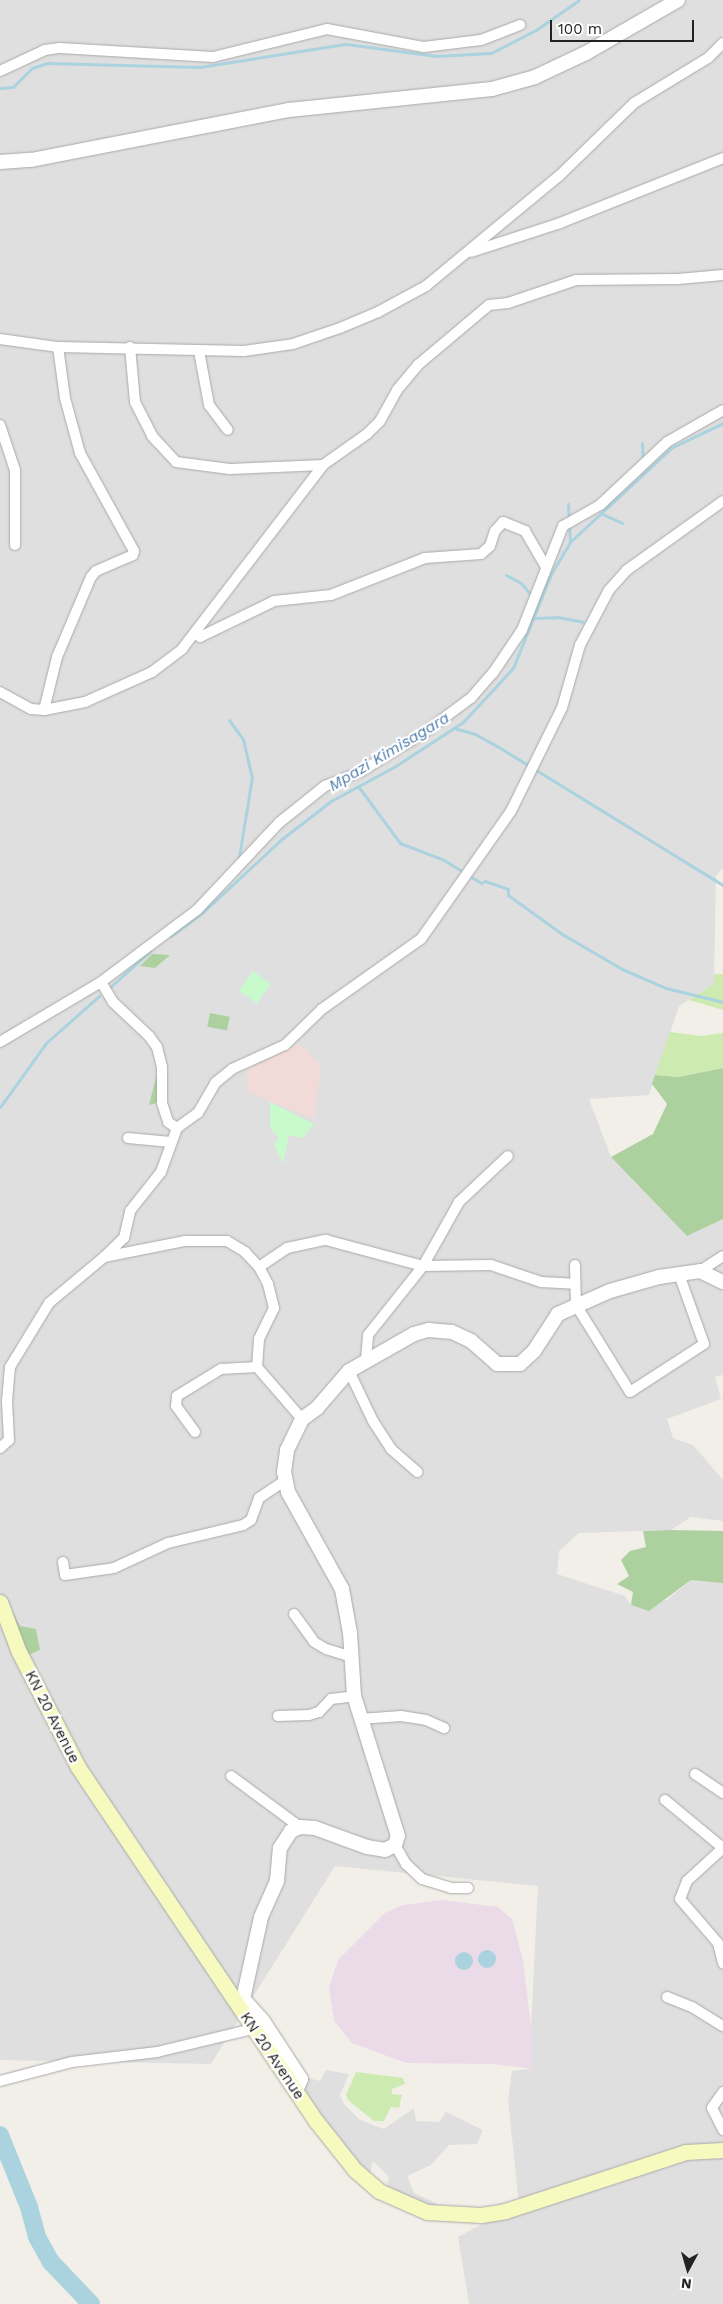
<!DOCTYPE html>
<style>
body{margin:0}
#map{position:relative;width:723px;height:2304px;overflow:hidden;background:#f2efe9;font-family:"Work Sans",sans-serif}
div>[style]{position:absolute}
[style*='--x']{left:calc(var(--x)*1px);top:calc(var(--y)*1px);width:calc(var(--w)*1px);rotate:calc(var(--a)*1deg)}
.residential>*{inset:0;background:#e0dfdf}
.commercial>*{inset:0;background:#f2dad9}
.industrial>*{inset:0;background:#ebdbe8}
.grass>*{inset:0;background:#cdebb0}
.forest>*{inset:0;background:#add19e;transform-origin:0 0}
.park>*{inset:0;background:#c8facc;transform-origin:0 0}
.water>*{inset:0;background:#aad3df}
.round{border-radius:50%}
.stream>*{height:3px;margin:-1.5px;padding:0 1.5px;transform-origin:1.5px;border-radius:1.5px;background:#aad3df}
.river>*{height:18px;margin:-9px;padding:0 9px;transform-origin:9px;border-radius:9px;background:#aad3df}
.roads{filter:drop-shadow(0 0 1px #a9a9a9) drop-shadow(0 0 1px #a9a9a9)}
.minor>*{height:10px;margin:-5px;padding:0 5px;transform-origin:5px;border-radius:5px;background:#fff}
.tertiary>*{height:14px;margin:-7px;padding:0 7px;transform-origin:7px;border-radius:7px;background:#fff}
.secondary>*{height:15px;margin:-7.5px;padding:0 7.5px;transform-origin:7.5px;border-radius:7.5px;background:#f7fabf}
span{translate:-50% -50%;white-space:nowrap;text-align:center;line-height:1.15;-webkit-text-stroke:4.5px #fff;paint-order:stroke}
.street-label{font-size:15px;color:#222}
.water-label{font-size:16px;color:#4a7aab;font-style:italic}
.north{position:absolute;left:663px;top:2244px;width:50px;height:50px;-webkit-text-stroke:4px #fff;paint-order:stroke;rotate:186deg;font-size:14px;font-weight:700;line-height:20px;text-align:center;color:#222}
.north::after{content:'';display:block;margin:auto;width:18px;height:22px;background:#222;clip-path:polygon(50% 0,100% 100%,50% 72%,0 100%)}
.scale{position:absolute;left:550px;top:20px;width:144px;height:22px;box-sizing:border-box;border:2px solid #222;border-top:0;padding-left:6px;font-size:15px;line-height:18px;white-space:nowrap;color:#222;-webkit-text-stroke:4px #fff;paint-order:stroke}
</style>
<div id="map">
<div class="residential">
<div style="clip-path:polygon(0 0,723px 0,723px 868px,716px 876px,714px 984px,679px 1006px,649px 1095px,589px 1099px,611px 1157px,687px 1236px,723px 1219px,723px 1375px,715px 1377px,721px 1399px,667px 1419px,673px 1438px,693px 1445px,723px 1480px,723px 1521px,691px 1517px,671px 1530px,579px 1533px,559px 1551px,557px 1574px,625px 1596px,631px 1605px,667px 1600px,691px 1580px,723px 1582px,723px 2304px,469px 2304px,458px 2237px,519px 2204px,508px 2100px,512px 2071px,529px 2069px,538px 1886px,335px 1866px,211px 2064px,0 2060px)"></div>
<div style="clip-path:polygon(326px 2070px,349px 2074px,340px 2095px,344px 2104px,360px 2120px,384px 2129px,414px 2108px,416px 2121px,439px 2122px,446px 2112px,483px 2130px,477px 2144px,449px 2145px,431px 2165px,407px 2176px,414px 2193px,436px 2203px,436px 2209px,391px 2195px,387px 2185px,389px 2177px,373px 2161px,370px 2174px,361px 2170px,303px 2098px,305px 2077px,320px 2081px)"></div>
</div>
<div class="commercial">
<div style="clip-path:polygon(299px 1044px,321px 1065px,314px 1119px,247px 1092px,248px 1070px)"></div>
</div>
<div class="industrial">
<div style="clip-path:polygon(443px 1900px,498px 1907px,512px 1919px,523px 1960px,531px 2026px,532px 2069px,494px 2064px,406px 2063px,352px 2043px,334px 2021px,329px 1987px,338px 1960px,385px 1913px,403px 1905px)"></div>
</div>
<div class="grass">
<div style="clip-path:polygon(714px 974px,723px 974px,723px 1010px,689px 1000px,714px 984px)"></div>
<div style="clip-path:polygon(670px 1032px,701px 1036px,723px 1033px,723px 1068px,679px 1077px,655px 1075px)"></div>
<div style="clip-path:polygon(356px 2072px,403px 2078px,405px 2084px,392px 2089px,392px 2094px,402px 2095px,399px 2108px,391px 2107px,384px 2121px,374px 2121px,349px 2101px,346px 2095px)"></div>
</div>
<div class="forest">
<div style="clip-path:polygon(152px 954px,170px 955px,155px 968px,140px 966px)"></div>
<div style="left:210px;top:1013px;width:20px;height:14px;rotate:11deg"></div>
<div style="clip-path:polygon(160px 1062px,160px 1102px,149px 1105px)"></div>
<div style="clip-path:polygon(723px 1068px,723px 1219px,687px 1236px,611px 1157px,653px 1134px,667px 1104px,652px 1084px,655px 1075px,679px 1077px)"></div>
<div style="clip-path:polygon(671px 1530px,723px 1531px,723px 1583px,691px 1580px,649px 1611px,631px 1605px,633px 1592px,617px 1584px,629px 1576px,621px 1560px,630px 1551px,646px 1547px,643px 1531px)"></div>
<div style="clip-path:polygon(13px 1613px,20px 1626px,36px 1629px,40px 1650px,24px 1657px,8px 1617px)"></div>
</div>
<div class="park">
<div style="left:253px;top:971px;width:22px;height:24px;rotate:36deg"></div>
<div style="clip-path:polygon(270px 1102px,314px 1124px,303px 1138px,289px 1135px,283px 1164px,274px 1145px,279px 1138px,270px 1128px)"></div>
</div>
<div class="water">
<div class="round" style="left:478px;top:1950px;width:18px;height:18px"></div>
<div class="round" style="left:455px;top:1952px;width:18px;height:18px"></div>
</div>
<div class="stream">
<div style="--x:0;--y:88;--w:13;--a:-4"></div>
<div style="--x:13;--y:87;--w:27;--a:-45"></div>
<div style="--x:32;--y:68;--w:16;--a:-18"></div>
<div style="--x:47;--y:63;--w:153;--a:1.5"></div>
<div style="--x:200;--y:67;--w:148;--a:-9"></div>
<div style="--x:346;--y:44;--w:91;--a:7.6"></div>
<div style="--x:436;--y:56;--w:55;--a:-3.1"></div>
<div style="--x:491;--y:53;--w:51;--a:-27.1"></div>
<div style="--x:536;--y:30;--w:52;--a:-34.9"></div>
<div style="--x:642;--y:443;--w:19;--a:87"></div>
<div style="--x:568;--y:504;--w:38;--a:87"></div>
<div style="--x:602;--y:514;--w:22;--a:24"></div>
<div style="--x:506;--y:575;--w:17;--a:28"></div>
<div style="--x:521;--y:583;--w:17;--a:50"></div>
<div style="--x:533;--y:618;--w:25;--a:-2"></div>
<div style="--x:558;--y:617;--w:25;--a:11"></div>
<div style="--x:229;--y:720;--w:24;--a:54"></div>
<div style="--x:243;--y:739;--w:39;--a:77"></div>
<div style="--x:252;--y:777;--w:87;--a:99.2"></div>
<div style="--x:454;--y:728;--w:22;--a:16"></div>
<div style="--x:475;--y:734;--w:25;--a:29"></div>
<div style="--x:497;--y:746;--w:265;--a:31.6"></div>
<div style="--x:358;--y:786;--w:71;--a:53.6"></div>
<div style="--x:400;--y:843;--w:47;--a:21.1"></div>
<div style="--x:444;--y:860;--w:44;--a:31.9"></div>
<div style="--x:481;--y:883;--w:4;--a:-27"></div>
<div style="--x:485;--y:881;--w:24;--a:19"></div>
<div style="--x:508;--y:889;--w:6;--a:90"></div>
<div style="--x:508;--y:895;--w:67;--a:35.8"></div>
<div style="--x:562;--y:934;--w:69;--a:30.3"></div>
<div style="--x:622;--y:969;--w:48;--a:23.4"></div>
<div style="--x:666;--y:988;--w:59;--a:13.8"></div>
<div style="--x:171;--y:936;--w:40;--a:-37"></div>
<div style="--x:203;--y:912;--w:109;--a:-42.8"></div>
<div style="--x:283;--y:838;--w:61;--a:-37.6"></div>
<div style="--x:331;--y:801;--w:72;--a:-28.4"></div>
<div style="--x:394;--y:767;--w:82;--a:-33.1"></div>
<div style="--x:463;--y:722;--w:74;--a:-47.2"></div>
<div style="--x:513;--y:668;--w:101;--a:-68"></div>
<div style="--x:551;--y:574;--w:37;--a:-59"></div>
<div style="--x:570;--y:542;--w:138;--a:-42.9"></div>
<div style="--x:671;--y:448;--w:58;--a:-25.7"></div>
<div style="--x:108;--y:989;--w:57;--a:-42.1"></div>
<div style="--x:0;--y:1107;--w:79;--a:-54.3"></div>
<div style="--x:46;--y:1043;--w:71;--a:-41.6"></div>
</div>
<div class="river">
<div style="--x:0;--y:2135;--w:78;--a:68.1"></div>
<div style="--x:29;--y:2207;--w:31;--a:75"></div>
<div style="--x:37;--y:2237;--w:29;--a:61"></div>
<div style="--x:51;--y:2262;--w:58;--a:46.4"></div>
</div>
<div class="roads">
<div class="minor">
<div style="--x:0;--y:71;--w:50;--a:-25"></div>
<div style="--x:45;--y:50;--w:15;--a:-8"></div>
<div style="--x:60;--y:48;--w:153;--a:3.4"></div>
<div style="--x:213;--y:57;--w:117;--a:-13.8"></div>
<div style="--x:327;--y:29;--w:99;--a:10.5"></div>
<div style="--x:424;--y:47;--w:57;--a:-7"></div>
<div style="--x:481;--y:40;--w:42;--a:-21"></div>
<div style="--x:471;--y:252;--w:94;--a:-18"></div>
<div style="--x:560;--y:223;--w:175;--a:-21.7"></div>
<div style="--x:0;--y:339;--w:59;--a:7.9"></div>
<div style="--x:58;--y:347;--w:186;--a:1.2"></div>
<div style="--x:244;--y:351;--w:49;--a:-8.1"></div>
<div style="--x:293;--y:344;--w:50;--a:-18.8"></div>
<div style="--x:340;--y:328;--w:41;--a:-22.8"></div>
<div style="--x:378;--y:312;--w:55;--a:-28.4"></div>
<div style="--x:426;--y:286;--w:173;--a:-39.6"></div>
<div style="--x:559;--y:176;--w:105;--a:-44.2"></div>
<div style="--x:634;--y:103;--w:87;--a:-31.3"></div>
<div style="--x:708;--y:58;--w:21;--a:-45"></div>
<div style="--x:130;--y:347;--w:55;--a:84.8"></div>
<div style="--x:135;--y:402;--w:38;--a:63"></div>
<div style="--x:152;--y:436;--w:35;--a:47"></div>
<div style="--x:176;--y:462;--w:54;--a:7.4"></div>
<div style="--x:230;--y:469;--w:93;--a:-2.5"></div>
<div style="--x:199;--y:351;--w:55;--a:79.5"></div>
<div style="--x:209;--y:405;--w:31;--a:53"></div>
<div style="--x:0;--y:425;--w:47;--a:71.6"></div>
<div style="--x:15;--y:470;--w:75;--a:90"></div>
<div style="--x:197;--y:633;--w:5;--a:53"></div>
<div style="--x:200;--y:637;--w:82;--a:-25.9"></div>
<div style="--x:274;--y:601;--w:57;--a:-6"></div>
<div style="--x:331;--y:595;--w:101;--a:-21.5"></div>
<div style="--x:425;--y:558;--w:56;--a:-4.1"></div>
<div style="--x:481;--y:554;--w:12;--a:-42"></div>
<div style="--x:490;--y:546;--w:16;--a:-72"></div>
<div style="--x:495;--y:531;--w:12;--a:-48"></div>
<div style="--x:503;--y:522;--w:24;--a:22"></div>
<div style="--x:525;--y:531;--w:42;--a:59.7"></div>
<div style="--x:0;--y:692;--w:35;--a:29"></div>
<div style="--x:31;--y:709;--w:13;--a:4"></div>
<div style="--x:44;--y:710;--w:42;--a:-11"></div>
<div style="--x:85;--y:702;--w:73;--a:-24.1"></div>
<div style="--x:152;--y:672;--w:38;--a:-37"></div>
<div style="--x:182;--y:649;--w:232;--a:-52.5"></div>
<div style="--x:323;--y:465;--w:54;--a:-35.2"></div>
<div style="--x:367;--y:434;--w:18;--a:-45"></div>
<div style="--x:380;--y:421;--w:35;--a:-61"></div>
<div style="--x:397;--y:390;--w:34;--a:-50"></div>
<div style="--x:419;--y:364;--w:92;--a:-40.1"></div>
<div style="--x:489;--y:305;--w:19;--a:-6"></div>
<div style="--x:508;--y:303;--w:72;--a:-18.7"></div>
<div style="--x:576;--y:280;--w:102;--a:-0.6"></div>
<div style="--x:678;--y:279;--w:45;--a:-5.1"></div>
<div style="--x:44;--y:710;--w:55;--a:-76.2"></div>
<div style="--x:57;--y:657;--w:87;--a:-67"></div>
<div style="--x:91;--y:577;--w:8;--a:-50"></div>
<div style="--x:96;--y:571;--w:40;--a:-23.4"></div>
<div style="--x:133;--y:555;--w:4;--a:-76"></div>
<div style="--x:134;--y:551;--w:112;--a:-118.9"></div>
<div style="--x:80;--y:453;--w:57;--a:-105.3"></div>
<div style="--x:65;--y:398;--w:51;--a:-97.8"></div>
<div style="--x:101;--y:982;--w:23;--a:59"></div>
<div style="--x:113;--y:1002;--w:50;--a:43.4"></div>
<div style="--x:149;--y:1036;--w:14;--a:54"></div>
<div style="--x:157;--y:1047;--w:21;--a:76"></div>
<div style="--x:162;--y:1067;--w:36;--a:90"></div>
<div style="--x:162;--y:1103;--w:20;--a:72"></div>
<div style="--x:168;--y:1122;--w:11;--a:34"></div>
<div style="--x:0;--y:1042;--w:117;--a:-30.7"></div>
<div style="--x:101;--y:982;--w:120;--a:-36.9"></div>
<div style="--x:197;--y:910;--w:121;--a:-46.7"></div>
<div style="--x:280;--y:822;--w:58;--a:-38.7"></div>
<div style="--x:325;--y:786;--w:38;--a:-22"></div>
<div style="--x:360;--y:772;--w:76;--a:-31.6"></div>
<div style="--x:425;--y:732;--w:57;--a:-36.5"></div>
<div style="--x:471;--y:698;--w:33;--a:-49"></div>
<div style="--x:493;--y:673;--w:52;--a:-56"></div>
<div style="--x:522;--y:630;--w:112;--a:-68.5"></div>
<div style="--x:563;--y:526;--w:43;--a:-29.6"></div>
<div style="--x:600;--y:505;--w:92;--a:-43.2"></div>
<div style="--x:667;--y:442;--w:64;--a:-29.7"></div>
<div style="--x:128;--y:1138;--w:43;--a:5.3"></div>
<div style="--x:104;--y:1257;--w:28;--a:-44"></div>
<div style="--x:124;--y:1238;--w:28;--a:-77"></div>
<div style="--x:130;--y:1211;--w:50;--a:-51.5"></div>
<div style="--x:161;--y:1172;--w:47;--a:-70"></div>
<div style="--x:177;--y:1128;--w:26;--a:-36"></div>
<div style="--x:198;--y:1113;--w:34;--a:-60"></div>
<div style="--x:215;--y:1083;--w:22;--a:-39"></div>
<div style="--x:232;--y:1069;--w:58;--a:-24.4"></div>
<div style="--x:285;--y:1045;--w:52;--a:-44.2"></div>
<div style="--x:322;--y:1009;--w:121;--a:-35.3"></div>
<div style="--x:421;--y:939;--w:156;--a:-54.9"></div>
<div style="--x:511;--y:811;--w:115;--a:-63.7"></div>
<div style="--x:562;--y:708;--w:66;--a:-74.1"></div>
<div style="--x:580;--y:645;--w:62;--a:-62.2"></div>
<div style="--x:609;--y:590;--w:27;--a:-48"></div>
<div style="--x:627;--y:570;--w:118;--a:-35.7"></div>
<div style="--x:575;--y:1265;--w:40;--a:88.6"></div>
<div style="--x:576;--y:1305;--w:102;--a:58.2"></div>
<div style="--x:630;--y:1392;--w:88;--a:-33"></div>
<div style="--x:704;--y:1344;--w:74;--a:-109.7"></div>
<div style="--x:259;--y:1267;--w:34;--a:-34"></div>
<div style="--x:287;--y:1248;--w:40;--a:-12"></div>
<div style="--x:326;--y:1240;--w:100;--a:15"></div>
<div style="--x:423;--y:1266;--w:68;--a:-0.8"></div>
<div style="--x:491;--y:1265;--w:53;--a:18.8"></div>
<div style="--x:541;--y:1282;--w:33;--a:3"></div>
<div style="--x:700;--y:1271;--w:27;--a:-33"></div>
<div style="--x:366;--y:1359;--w:24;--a:-85"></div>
<div style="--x:368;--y:1335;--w:88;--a:-51.4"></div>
<div style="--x:423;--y:1266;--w:73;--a:-60.6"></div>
<div style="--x:459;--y:1202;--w:67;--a:-43.2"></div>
<div style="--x:349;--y:1371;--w:55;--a:64.4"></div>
<div style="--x:373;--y:1421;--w:33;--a:57"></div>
<div style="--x:391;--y:1449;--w:35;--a:41"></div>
<div style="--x:195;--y:1432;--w:32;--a:-126"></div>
<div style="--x:176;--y:1406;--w:10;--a:-84"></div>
<div style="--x:177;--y:1396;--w:52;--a:-31.5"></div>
<div style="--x:221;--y:1369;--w:36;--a:-3"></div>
<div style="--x:0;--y:1448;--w:12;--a:-42"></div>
<div style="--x:9;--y:1440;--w:39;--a:-93"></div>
<div style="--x:7;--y:1401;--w:34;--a:-85"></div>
<div style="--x:10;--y:1367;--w:75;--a:-58.6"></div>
<div style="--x:49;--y:1303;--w:72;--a:-39.9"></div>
<div style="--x:104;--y:1257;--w:83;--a:-11.2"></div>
<div style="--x:185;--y:1241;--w:42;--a:0"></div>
<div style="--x:227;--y:1241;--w:21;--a:31"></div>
<div style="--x:245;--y:1252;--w:21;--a:47"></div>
<div style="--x:259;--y:1267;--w:19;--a:62"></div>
<div style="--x:268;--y:1284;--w:25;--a:76"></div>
<div style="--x:274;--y:1308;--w:34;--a:116"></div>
<div style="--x:259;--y:1339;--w:28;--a:94"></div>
<div style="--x:257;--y:1367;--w:69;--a:49.1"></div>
<div style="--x:63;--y:1562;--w:13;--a:81"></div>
<div style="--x:65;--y:1575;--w:49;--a:-8.1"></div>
<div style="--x:114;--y:1568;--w:60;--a:-24.8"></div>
<div style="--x:168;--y:1543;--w:77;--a:-13.5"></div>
<div style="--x:243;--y:1525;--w:9;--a:-32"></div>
<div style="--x:251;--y:1520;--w:23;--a:-70"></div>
<div style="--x:259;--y:1498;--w:32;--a:-34"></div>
<div style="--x:294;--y:1614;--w:34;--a:54"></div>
<div style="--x:314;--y:1642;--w:14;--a:30"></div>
<div style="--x:326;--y:1649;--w:27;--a:17"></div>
<div style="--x:278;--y:1716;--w:31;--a:-2"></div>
<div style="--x:309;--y:1715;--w:10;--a:-17"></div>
<div style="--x:319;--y:1712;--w:18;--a:-47"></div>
<div style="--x:331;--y:1699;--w:23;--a:-7"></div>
<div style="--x:360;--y:1719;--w:41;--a:-4.2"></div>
<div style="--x:401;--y:1716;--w:25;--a:9"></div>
<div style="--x:426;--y:1720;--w:20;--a:24"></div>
<div style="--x:695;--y:1774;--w:34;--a:34"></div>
<div style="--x:231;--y:1776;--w:86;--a:36.5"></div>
<div style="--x:665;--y:1800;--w:75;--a:39.6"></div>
<div style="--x:723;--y:1848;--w:49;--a:137.5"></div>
<div style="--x:687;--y:1881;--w:19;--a:111"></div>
<div style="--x:680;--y:1899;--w:58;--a:49.2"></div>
<div style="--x:718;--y:1943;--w:21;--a:76"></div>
<div style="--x:395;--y:1845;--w:22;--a:60"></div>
<div style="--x:406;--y:1864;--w:22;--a:43"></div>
<div style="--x:422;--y:1879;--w:30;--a:17"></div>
<div style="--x:451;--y:1888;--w:17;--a:0"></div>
<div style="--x:667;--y:1997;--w:27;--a:22"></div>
<div style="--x:692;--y:2007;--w:36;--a:32"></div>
<div style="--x:0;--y:2081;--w:74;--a:-14.8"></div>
<div style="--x:72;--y:2062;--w:86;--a:-6.7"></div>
<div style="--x:157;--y:2052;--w:99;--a:-13.5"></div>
<div style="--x:723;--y:2092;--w:19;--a:125"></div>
<div style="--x:712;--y:2108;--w:25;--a:63"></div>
</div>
<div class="tertiary">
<div style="--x:0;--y:162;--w:31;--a:-4"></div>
<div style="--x:31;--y:160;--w:263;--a:-11"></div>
<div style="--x:289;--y:110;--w:204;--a:-5.9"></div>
<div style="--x:492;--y:89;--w:45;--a:-15.6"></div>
<div style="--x:535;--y:77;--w:56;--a:-25.2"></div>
<div style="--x:586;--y:53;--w:106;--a:-29.9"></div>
<div style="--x:296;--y:2091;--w:13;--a:-67"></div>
<div style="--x:301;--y:2079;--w:69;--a:-123.2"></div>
<div style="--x:263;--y:2021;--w:30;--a:-132"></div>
<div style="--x:243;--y:1999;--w:84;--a:-77.6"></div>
<div style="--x:261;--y:1917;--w:39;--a:-66"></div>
<div style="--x:277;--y:1881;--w:33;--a:-85"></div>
<div style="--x:280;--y:1848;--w:20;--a:-57"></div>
<div style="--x:291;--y:1831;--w:10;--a:-24"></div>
<div style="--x:300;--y:1827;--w:15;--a:4"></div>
<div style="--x:315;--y:1828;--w:55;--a:20.1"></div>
<div style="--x:367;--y:1847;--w:18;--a:9"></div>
<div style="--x:385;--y:1850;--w:11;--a:-27"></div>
<div style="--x:395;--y:1845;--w:9;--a:-72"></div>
<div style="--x:398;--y:1836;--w:147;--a:-107.4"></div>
<div style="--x:354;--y:1696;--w:63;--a:-93.6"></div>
<div style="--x:350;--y:1633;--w:45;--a:-100.3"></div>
<div style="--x:342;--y:1589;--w:111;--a:-119.1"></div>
<div style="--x:288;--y:1492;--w:20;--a:-101"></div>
<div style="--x:284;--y:1472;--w:22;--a:-82"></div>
<div style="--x:287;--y:1450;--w:34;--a:-64"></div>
<div style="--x:302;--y:1419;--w:19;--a:-36"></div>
<div style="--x:317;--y:1408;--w:49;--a:-49.1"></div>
<div style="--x:349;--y:1371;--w:75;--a:-29.6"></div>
<div style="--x:414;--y:1334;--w:15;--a:-16"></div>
<div style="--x:428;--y:1330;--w:24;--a:5"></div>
<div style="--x:452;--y:1332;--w:21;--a:25"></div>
<div style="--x:471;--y:1341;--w:35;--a:41"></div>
<div style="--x:497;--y:1364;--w:23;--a:0"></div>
<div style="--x:520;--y:1364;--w:19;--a:-43"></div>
<div style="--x:534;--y:1351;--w:44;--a:-57"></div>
<div style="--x:558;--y:1314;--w:57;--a:-23.9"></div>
<div style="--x:610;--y:1291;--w:51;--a:-15.9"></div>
<div style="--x:659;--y:1277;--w:41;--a:-8.3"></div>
<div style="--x:700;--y:1271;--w:25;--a:26"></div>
</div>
<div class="secondary">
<div style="--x:0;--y:1602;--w:53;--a:69.2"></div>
<div style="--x:19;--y:1652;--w:129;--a:62.8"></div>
<div style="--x:78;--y:1767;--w:427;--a:56.1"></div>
<div style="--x:316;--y:2121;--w:63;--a:51.5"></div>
<div style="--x:355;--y:2170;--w:32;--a:41"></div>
<div style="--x:379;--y:2191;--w:52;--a:23.6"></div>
<div style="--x:427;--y:2212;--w:54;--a:3.2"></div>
<div style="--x:481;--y:2215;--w:24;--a:-9"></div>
<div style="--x:505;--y:2211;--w:189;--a:-18.1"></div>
<div style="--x:685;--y:2152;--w:38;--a:-3"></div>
</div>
</div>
<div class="street-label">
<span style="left:52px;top:1717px;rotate:63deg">KN 20 Avenue</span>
<span style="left:272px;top:2056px;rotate:56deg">KN 20 Avenue</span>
</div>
<div class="water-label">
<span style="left:389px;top:752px;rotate:-31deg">Mpazi Kimisagara</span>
</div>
<div class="north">N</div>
<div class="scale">100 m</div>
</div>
